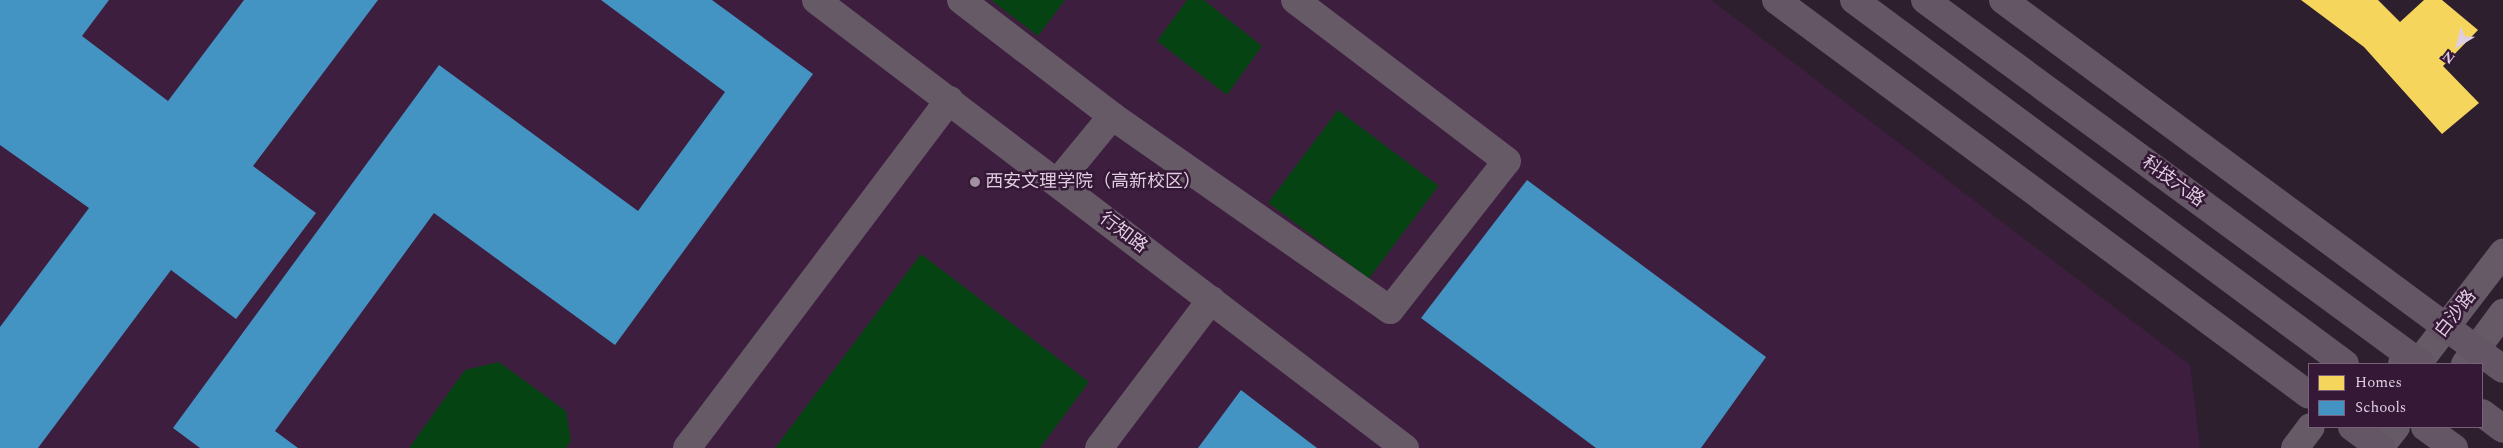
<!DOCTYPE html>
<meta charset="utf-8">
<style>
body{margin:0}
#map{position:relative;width:2503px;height:448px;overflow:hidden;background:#2e1f2f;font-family:Spectral,"Noto Sans SC",serif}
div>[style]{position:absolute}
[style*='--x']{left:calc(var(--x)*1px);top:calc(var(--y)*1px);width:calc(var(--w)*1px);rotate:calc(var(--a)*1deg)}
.built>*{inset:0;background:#3e1e3f}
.green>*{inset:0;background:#064312;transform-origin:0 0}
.homes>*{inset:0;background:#f6d55c}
.schools>*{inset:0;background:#4393c3}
.minor>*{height:28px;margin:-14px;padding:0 14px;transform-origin:14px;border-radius:14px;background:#665a67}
.major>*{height:28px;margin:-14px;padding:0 14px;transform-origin:14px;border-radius:14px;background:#645665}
.dots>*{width:14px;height:14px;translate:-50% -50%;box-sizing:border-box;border:2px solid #341836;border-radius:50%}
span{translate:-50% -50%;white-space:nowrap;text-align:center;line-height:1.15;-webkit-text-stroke:5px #341836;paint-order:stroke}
.poi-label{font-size:18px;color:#dfcde0}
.left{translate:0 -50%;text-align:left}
.street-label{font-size:18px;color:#dfcde0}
.legend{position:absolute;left:2308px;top:363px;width:175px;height:65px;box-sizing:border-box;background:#341836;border:1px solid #78607a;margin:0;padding:6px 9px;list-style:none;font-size:15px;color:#dfcde0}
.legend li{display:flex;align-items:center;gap:10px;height:25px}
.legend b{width:25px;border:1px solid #78607a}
.north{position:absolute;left:2433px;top:20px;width:50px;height:50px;-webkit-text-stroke:4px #341836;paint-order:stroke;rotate:217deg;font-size:14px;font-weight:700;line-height:20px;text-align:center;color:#dfcde0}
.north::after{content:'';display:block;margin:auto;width:18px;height:22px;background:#dfcde0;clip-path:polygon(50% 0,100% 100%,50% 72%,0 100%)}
</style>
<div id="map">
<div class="built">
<div style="clip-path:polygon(0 0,1711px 0,2190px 365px,2200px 448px,0 448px)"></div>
</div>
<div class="green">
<div style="clip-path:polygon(991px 0,1065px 0,1038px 36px)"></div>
<div style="clip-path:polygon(1187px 0,1204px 0,1262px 46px,1227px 95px,1157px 41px)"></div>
<div style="left:1338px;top:110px;width:126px;height:116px;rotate:37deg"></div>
<div style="clip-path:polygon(921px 254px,1089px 382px,1040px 448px,775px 448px)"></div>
<div style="clip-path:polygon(499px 362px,566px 411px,571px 441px,566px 448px,409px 448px,465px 370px)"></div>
</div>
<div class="homes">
<div style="clip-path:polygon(2301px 0,2378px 0,2400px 22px,2424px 0,2442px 0,2478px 30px,2443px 66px,2479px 103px,2442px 134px,2364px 47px)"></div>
</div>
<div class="schools">
<div style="clip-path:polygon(0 0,109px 0,82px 36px,168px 101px,244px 0,378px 0,253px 166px,316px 213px,236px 319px,171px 270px,38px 448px,0 448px,0 327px,89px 208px,0 145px)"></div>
<div style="clip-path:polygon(601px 0,712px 0,813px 74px,615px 345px,434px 213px,275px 431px,298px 448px,200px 448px,173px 428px,439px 65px,638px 211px,725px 92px)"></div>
<div style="clip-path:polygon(1527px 180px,1766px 357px,1701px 448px,1596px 448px,1421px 318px)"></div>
<div style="clip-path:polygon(1241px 390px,1317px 448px,1198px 448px)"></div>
</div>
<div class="minor">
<div style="--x:816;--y:0;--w:740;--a:37.26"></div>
<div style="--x:961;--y:0;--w:190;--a:37.5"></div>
<div style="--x:1112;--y:116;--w:339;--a:34.9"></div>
<div style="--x:1390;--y:310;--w:189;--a:-51.9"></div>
<div style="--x:1507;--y:161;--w:266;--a:-142.8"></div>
<div style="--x:1057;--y:183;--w:87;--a:-50.6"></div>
<div style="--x:2402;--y:364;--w:17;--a:-7"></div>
<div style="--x:2419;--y:362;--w:138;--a:-52.4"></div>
<div style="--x:2465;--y:364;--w:64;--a:-53.3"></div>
<div style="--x:687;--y:448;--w:436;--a:-53"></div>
<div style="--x:1099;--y:448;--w:186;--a:-52.9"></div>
<div style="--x:2295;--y:448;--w:26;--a:-53"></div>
<div style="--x:2379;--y:448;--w:27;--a:-51"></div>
</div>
<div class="major">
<div style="--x:1776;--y:0;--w:663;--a:36.54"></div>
<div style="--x:1854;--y:0;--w:611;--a:36.55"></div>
<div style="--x:1925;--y:0;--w:615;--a:36.27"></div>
<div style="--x:2003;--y:0;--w:621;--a:36.43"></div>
<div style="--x:2482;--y:413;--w:26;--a:37"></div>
<div style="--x:2352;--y:427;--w:36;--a:36"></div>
<div style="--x:2425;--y:427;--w:36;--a:36"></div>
</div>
<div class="dots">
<div style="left:975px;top:182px;background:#a190a2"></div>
</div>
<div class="poi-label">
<span class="left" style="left:985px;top:182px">西安文理学院（高新校区）</span>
</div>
<div class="street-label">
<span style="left:2173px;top:182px;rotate:36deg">科技六路</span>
<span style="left:1123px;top:233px;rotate:37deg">行知路</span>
<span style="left:2456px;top:314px;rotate:-52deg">白沙路</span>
</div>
<ul class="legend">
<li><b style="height:14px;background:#f6d55c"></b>Homes</li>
<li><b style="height:14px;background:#4393c3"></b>Schools</li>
</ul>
<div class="north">N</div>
</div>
